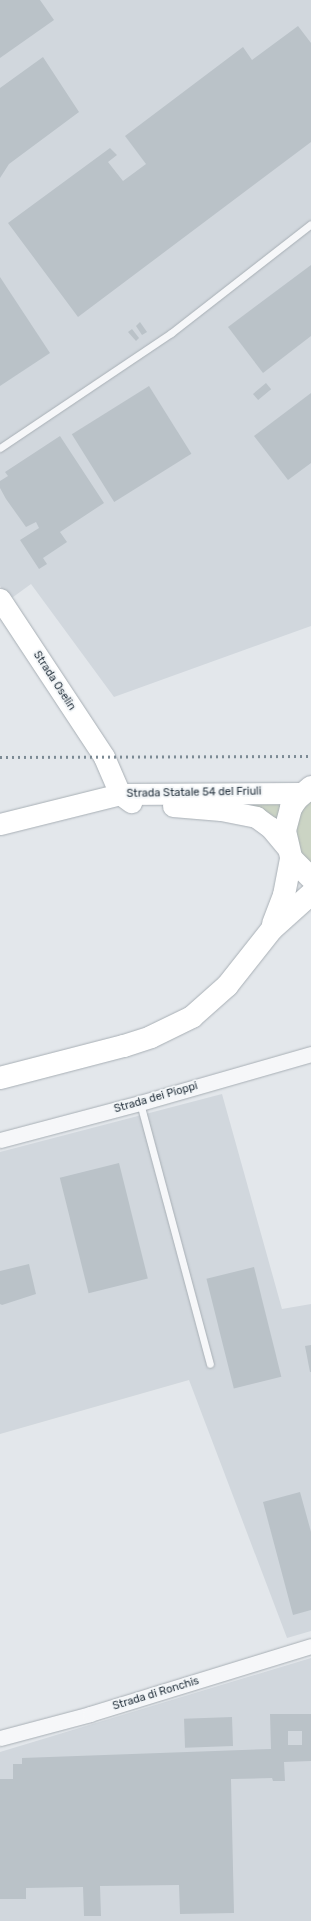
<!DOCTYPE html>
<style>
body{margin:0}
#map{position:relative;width:311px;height:1921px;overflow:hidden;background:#e3e7eb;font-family:Rubik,sans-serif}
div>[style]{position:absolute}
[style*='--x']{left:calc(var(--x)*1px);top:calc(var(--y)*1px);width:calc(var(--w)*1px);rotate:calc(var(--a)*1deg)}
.built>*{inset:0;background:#d1d7dd}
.green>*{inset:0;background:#cbd4c4}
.building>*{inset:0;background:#bac2c8;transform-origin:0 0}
.roads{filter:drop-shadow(0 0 1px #a8afb5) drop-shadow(0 0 1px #a8afb5)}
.lane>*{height:7px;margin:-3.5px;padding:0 3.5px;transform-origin:3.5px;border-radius:3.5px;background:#f6f7f9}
.street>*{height:15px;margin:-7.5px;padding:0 7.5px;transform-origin:7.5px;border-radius:7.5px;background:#f6f7f9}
.secondary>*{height:21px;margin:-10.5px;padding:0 10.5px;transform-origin:10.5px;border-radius:10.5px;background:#fff}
.primary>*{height:22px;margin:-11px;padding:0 11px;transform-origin:11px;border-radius:11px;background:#fff}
.rail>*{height:3px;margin-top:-1.5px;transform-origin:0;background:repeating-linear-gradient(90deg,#7c8a94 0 2px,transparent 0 6px)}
span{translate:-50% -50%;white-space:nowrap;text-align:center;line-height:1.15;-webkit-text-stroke:4px #f3f6f8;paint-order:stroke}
.street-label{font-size:11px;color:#2b3843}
</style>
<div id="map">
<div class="built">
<div style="clip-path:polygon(0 0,311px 0,311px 626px,114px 697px,31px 584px,9px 600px,0 586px)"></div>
<div style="clip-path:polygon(222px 1094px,282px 1309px,311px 1304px,311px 1631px,287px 1638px,189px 1380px,0 1434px,0 1152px)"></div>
<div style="clip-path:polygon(311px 1658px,311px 1921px,0 1921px,0 1752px)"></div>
</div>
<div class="green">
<div style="clip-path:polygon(178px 796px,285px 798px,276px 822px)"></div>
<div style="clip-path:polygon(311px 796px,311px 868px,294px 845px,298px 810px)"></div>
</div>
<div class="building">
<div style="clip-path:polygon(0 0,40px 0,54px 20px,0 58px)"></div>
<div style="clip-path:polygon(298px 26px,311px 43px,311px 142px,78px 317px,8px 223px,110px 148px,117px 155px,108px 162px,123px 181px,146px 164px,125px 136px,243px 47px,252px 60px)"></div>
<div style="clip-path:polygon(43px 57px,79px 112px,9px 164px,0 178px,0 88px)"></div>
<div style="clip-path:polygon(311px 265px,311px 336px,263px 373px,228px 327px)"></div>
<div style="clip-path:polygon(0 277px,50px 353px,0 386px)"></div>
<div style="clip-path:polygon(140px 322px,147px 332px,142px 335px,136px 326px)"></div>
<div style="clip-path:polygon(132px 329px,139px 338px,136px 341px,128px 332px)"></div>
<div style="left:266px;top:383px;width:8px;height:17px;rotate:50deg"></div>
<div style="left:149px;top:386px;width:80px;height:91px;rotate:58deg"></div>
<div style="clip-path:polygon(311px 393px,311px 463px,288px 480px,254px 436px)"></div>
<div style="clip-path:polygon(60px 436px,104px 503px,60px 532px,67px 542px,43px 558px,47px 564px,39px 569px,20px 540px,39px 528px,36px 522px,26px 527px,6px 499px,0 488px,0 481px,8px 476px,5px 472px)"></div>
<div style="left:119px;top:1163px;width:119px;height:61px;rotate:76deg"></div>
<div style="clip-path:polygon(29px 1264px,36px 1294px,2px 1305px,0 1304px,0 1271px)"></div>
<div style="left:254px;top:1267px;width:113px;height:49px;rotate:76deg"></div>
<div style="clip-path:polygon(311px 1345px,311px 1372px,310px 1372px,305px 1346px)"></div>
<div style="clip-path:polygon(300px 1492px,311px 1532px,311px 1610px,293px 1615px,263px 1502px)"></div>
<div style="clip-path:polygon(evenodd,270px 1714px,311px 1714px,311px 1761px,284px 1762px,285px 1781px,273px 1781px,272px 1778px,231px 1779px,234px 1913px,180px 1914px,179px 1885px,100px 1886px,101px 1916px,84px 1916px,83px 1887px,26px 1888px,26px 1899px,0 1899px,0 1779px,13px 1779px,13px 1764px,22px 1764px,22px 1758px,271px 1749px,270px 1714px,288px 1731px,302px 1731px,302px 1745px,288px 1745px,288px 1731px)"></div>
<div style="left:232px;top:1717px;width:29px;height:48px;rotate:88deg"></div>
</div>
<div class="roads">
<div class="lane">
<div style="--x:0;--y:448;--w:206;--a:-33.9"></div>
<div style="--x:171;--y:333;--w:177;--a:-37.9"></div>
<div style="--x:140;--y:1103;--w:270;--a:75"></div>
</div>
<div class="street">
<div style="--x:0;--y:1140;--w:145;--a:-14.8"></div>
<div style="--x:140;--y:1103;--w:178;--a:-16"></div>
<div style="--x:0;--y:1738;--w:93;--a:-14.9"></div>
<div style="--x:90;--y:1714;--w:231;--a:-17.1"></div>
</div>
<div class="secondary">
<div style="--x:0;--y:599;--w:189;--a:56.6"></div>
<div style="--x:104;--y:757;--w:40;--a:66.6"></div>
<div style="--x:120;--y:794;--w:14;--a:36"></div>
<div style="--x:173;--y:806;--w:48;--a:4.8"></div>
<div style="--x:221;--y:810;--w:36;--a:11"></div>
<div style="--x:256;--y:817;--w:17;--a:36"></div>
<div style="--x:270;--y:827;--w:26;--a:50"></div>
<div style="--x:0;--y:824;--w:124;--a:-14"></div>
<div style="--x:120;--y:794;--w:183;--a:-0.3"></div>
</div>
<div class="primary">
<div style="--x:311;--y:787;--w:18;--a:139"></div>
<div style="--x:297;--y:799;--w:11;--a:124"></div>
<div style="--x:291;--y:808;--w:24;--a:105"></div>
<div style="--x:285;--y:831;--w:28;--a:77"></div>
<div style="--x:291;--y:858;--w:28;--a:45"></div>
<div style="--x:273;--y:924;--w:31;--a:-69"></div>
<div style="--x:284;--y:895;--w:38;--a:-79"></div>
<div style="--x:0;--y:1078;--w:128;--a:-14.5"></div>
<div style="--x:124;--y:1046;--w:28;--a:-18"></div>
<div style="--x:151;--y:1037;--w:46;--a:-26"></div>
<div style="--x:192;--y:1017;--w:47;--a:-41.5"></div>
<div style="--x:227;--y:986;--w:73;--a:-51.7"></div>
<div style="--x:272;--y:929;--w:52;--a:-41.9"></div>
</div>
</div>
<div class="rail">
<div style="--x:0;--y:757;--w:311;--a:-0.2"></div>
</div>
<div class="street-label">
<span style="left:54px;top:681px;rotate:57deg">Strada Oselin</span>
<span style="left:194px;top:793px;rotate:-1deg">Strada Statale 54 del Friuli</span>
<span style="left:156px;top:1098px;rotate:-16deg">Strada dei Pioppi</span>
<span style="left:156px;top:1694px;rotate:-17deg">Strada di Ronchis</span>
</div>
</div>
